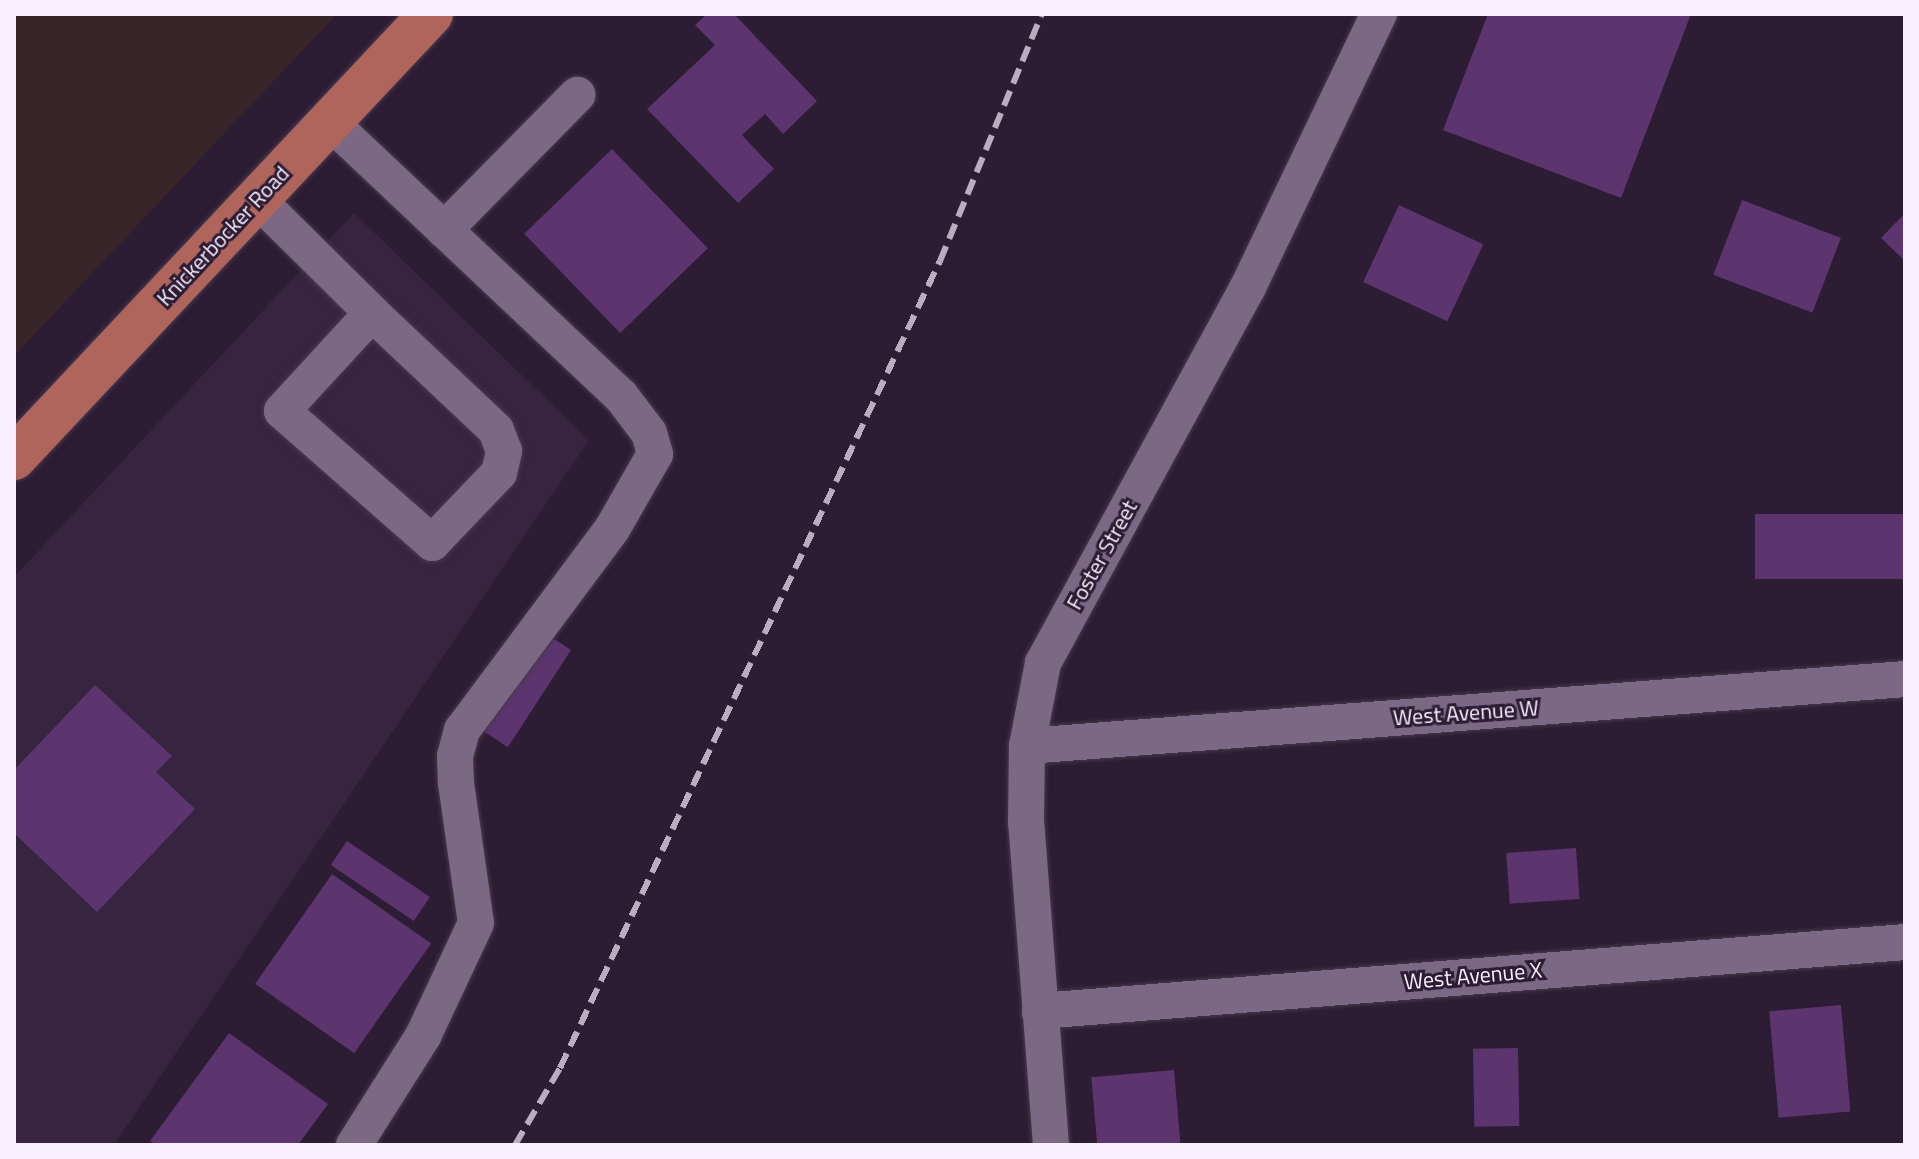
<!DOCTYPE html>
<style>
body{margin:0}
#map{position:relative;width:1919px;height:1159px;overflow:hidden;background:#2c1c34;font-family:"Titillium Web",sans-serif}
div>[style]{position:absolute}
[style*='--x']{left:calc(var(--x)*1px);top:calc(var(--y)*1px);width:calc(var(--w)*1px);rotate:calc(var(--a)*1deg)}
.built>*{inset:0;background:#372441}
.education>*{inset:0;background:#38252a}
.building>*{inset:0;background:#5c356f;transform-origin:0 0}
.roads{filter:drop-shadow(0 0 2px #46394d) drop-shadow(0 0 2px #46394d)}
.minor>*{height:36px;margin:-18px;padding:0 18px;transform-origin:18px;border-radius:18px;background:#7a6884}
.major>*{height:44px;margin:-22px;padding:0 22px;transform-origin:22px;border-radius:22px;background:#af645c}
.rail>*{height:6px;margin-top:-3px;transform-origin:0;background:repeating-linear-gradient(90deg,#b9adbf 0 16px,transparent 0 24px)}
span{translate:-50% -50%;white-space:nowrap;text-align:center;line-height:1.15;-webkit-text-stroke:6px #2c1c34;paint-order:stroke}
.street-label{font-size:22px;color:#f8eefe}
.frame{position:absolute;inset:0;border:16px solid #f8eefe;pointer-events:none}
</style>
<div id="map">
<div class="built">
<div style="clip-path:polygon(354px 213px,589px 440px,114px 1145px,14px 1145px,14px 577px)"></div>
</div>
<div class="education">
<div style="clip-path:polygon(14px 14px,337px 14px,14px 356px)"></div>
</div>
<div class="building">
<div style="clip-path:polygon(707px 14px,734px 14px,817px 101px,783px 134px,765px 114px,742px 135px,774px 169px,738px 203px,647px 109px,715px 45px,695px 25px)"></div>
<div style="clip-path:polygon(1488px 14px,1691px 14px,1621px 198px,1443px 130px)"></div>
<div style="left:612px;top:149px;width:138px;height:122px;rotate:46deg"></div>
<div style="left:1742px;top:200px;width:106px;height:80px;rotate:21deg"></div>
<div style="left:1399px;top:205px;width:93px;height:85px;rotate:25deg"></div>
<div style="clip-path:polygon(1905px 213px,1905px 261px,1881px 238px)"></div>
<div style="left:1905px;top:514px;width:65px;height:150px;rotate:90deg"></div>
<div style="left:545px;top:633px;width:31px;height:116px;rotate:33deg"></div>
<div style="clip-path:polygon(95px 685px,172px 756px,156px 772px,195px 809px,97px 912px,14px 833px,14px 770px)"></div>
<div style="left:347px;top:841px;width:100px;height:29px;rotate:34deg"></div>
<div style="left:1576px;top:848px;width:51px;height:70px;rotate:86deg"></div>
<div style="left:332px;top:874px;width:121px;height:134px;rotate:35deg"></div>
<div style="left:1841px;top:1005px;width:107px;height:72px;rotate:85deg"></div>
<div style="clip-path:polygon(229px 1033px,328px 1104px,298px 1145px,156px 1145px,150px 1141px)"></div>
<div style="left:1518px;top:1048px;width:78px;height:45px;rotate:89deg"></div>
<div style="left:1174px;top:1070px;width:75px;height:83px;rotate:85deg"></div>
</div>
<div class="roads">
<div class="minor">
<div style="--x:330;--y:122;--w:400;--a:43.3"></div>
<div style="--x:621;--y:396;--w:46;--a:52.9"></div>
<div style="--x:649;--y:433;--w:22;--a:74"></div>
<div style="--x:655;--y:454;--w:86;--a:119.8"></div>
<div style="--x:612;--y:529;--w:251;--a:126.7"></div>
<div style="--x:462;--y:730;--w:27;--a:105"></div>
<div style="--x:455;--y:756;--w:27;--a:88"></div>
<div style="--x:456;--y:783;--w:141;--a:81.9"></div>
<div style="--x:476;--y:923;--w:125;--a:115.1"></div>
<div style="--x:423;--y:1036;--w:129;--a:122.3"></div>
<div style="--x:257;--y:199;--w:162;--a:44.7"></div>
<div style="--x:372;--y:313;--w:133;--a:132.6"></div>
<div style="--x:282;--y:411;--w:200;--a:41.3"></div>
<div style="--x:432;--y:543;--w:97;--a:-46.3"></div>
<div style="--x:499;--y:473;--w:23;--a:-77"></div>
<div style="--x:504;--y:451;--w:22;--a:-111"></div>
<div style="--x:496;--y:430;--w:170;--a:-136.7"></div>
<div style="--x:444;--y:230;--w:190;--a:-45.4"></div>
<div style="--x:1027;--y:746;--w:881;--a:-4.36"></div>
<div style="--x:1040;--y:1011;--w:868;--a:-4.56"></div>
<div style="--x:1051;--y:1145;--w:323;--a:-94.4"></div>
<div style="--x:1026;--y:823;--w:77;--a:-89.3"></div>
<div style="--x:1027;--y:746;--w:85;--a:-79.1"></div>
<div style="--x:1043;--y:663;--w:428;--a:-61.4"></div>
<div style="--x:1248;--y:287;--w:303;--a:-64.4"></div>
</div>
<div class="major">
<div style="--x:14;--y:458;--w:609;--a:-46.8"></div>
</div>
</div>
<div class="rail">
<div style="--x:515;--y:1145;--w:89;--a:-59.7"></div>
<div style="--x:560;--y:1068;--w:892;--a:-64.79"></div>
<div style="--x:940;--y:261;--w:267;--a:-67.6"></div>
</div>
<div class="street-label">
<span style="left:223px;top:236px;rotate:-47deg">Knickerbocker Road</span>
<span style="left:1102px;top:555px;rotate:-61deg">Foster Street</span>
<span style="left:1466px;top:713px;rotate:-4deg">West Avenue W</span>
<span style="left:1473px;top:976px;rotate:-5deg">West Avenue X</span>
</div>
<div class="frame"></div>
</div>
